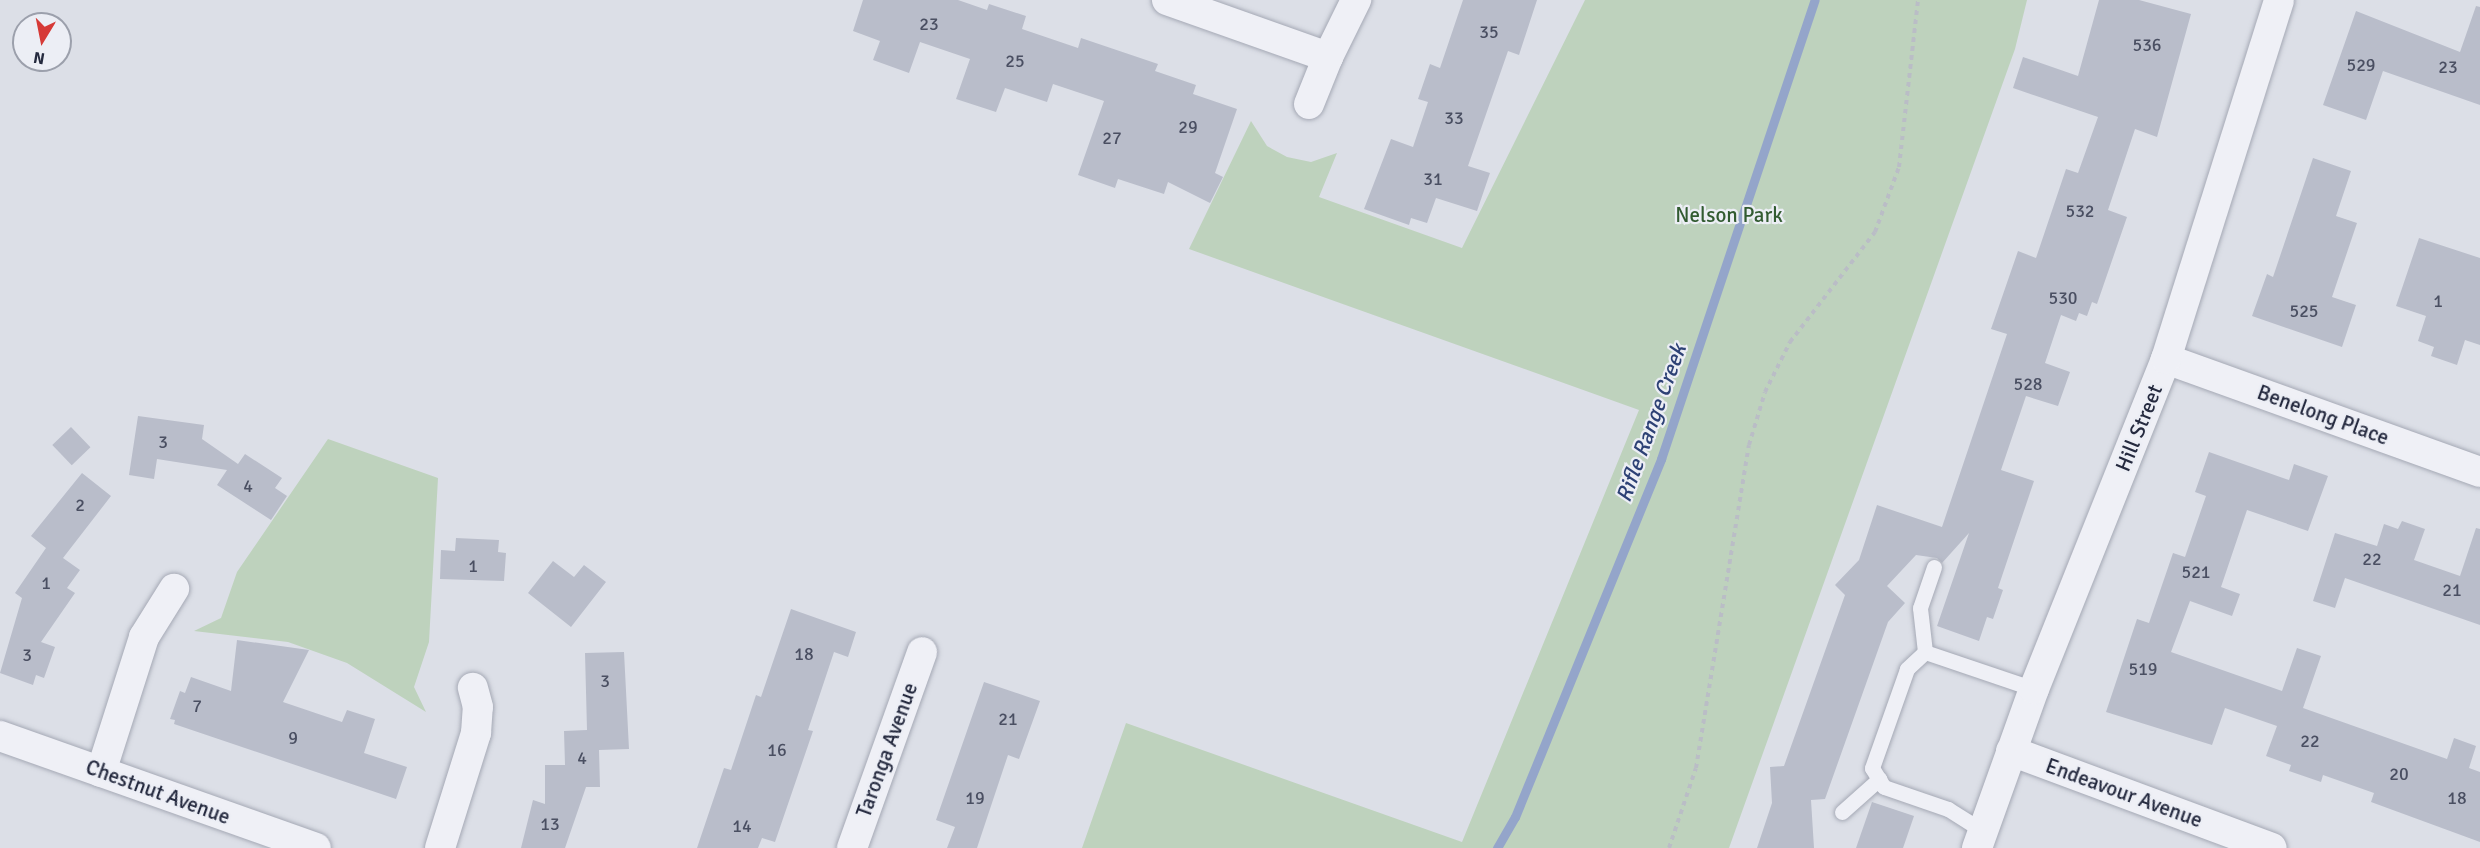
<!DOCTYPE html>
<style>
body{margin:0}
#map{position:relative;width:2480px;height:848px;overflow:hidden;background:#dcdfe7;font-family:Signika,sans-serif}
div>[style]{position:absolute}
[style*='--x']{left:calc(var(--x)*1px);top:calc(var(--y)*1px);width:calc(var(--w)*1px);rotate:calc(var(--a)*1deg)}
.green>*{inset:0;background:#bed2bd}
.stream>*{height:9px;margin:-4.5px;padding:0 4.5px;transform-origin:4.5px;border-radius:4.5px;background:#94a5ca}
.building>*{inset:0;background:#b9bdca;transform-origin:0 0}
.path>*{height:4px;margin-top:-2px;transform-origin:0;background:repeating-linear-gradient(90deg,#babdc6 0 4.5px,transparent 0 9px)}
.roads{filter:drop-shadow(0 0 2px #a5a9b5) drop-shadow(0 0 2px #a5a9b5)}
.service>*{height:15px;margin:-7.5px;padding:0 7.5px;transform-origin:7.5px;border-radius:7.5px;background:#eff0f6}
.minor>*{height:30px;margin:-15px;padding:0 15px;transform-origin:15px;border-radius:15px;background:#eff0f6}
span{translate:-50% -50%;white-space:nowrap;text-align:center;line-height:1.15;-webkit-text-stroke:4.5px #eceef5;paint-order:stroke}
.number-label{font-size:18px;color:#4a4f62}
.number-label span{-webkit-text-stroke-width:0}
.park-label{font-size:21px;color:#325b31}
.street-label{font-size:21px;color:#252a3f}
.water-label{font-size:22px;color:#2d4175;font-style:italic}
.north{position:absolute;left:12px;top:12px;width:60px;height:60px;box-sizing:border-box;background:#eceef5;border:2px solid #9ca0ac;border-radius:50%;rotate:190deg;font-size:16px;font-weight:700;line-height:24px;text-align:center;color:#252a3f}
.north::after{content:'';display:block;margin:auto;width:21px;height:27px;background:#d63a37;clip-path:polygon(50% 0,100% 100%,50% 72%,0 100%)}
</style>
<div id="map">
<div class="green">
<div style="clip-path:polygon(1585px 0,2027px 0,2015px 49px,1729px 848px,1082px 848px,1126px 723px,1462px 842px,1639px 410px,1189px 249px,1251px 121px,1267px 146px,1287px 157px,1311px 162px,1337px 153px,1319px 197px,1462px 248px)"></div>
<div style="clip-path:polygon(328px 439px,438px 478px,429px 642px,414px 687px,426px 712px,347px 663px,288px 642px,194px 631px,221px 618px,237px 572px)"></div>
</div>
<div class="stream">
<div style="--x:1497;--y:848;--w:36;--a:-60"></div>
<div style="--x:1515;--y:817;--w:387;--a:-67.8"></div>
<div style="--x:1661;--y:459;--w:484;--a:-71.5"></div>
</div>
<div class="building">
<div style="clip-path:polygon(863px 0,958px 0,987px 10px,989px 4px,1026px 16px,1022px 29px,1078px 48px,1081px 38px,1158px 64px,1155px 71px,1196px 85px,1193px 94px,1237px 109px,1215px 173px,1223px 177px,1210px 203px,1168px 182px,1164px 194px,1118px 179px,1115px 188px,1078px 175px,1104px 101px,1053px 84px,1047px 102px,1005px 88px,996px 112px,956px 99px,970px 59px,920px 42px,909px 73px,873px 60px,880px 41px,853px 31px)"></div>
<div style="clip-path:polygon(1463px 0,1537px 0,1519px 55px,1508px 51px,1468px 166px,1490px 173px,1477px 211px,1436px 198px,1427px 223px,1411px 218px,1409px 225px,1364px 209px,1391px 139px,1413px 147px,1428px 102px,1418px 99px,1430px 64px,1440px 68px)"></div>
<div style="clip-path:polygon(2099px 0,2139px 0,2191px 14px,2157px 137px,2135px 129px,2108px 210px,2127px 217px,2097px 304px,2092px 302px,2087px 316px,2079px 313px,2076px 321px,2061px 315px,2045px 363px,2070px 372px,2058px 406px,2026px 396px,2001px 470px,2034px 481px,1998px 588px,2003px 590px,1993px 619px,1987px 617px,1979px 641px,1937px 626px,1969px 533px,1942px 563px,1937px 558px,1916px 555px,1887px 586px,1905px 603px,1888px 622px,1825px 799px,1811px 800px,1814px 848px,1757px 848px,1772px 803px,1770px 767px,1784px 766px,1845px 595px,1835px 585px,1859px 560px,1877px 505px,1942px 527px,2007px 334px,1991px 329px,2018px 251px,2036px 258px,2066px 169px,2078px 173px,2098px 117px,2013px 88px,2023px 57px,2078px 76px)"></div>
<div style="clip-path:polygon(2476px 6px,2480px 7px,2480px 105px,2383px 71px,2366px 120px,2323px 105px,2356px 11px,2460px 52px)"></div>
<div style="clip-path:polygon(2313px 158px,2351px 171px,2336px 216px,2357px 223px,2332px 297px,2356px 305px,2342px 347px,2252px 316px,2267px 274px,2273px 277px)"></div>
<div style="clip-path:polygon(2419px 238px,2480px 258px,2480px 345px,2465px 340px,2457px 365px,2431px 356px,2434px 347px,2418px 341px,2426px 316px,2396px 306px)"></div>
<div style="clip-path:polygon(138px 416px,204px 425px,202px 439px,238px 464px,245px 454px,282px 478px,275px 488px,287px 496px,271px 520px,217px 485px,227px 470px,157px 459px,154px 479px,129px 475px)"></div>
<div style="left:71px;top:427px;width:28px;height:26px;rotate:46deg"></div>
<div style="clip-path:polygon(2209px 452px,2289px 480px,2294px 464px,2328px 476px,2308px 531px,2247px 510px,2221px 587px,2240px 594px,2232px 616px,2190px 601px,2171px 652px,2282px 691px,2297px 648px,2321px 656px,2303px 708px,2447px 759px,2454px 738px,2476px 746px,2469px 768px,2480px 772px,2480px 842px,2371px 802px,2374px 793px,2323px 775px,2321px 782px,2289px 771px,2291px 765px,2266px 756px,2277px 726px,2225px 708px,2212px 745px,2106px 712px,2137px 619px,2149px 623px,2173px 553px,2185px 557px,2206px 496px,2195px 492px)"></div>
<div style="clip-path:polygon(82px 473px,111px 496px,63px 558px,80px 570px,67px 588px,75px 593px,41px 642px,55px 647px,44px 678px,36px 675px,33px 685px,0 673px,22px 598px,15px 593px,46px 548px,31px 536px)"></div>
<div style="clip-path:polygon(2402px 521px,2425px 529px,2414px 560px,2460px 576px,2476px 528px,2480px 529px,2480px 625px,2345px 578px,2335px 608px,2313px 601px,2335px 533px,2377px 546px,2384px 524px,2398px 529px)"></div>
<div style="clip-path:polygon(456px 538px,499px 540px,498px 552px,506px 553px,504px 581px,440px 579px,441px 550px,455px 551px)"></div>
<div style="clip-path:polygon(553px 561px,574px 577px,584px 565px,606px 582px,571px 627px,528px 593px)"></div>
<div style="clip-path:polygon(791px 609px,856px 632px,848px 657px,834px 652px,808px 730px,813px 731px,775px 842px,762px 838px,758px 848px,697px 848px,724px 768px,731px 770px,756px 695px,761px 697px)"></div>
<div style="clip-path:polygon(237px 640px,309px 650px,283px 702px,342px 722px,347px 710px,375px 719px,364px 753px,407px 767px,396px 799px,174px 724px,175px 720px,170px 719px,180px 691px,185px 693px,191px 677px,231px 691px)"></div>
<div style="clip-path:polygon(624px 652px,629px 749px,599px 750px,600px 787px,586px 787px,565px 848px,521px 848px,533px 800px,545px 804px,545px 765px,565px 765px,564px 731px,587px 730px,585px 653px)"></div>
<div style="clip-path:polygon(984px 682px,1040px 701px,1019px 759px,1008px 755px,977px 848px,947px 848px,955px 827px,936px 820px)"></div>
<div style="clip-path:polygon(1872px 802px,1914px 816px,1903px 848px,1856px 848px)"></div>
</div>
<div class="path">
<div style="--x:1669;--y:848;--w:84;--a:-71.4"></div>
<div style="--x:1696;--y:768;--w:327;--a:-80.7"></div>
<div style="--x:1749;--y:445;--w:55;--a:-73.2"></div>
<div style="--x:1765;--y:392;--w:56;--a:-63.4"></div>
<div style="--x:1790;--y:342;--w:139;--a:-52.3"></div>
<div style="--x:1875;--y:232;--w:69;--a:-69.7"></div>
<div style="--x:1899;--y:167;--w:168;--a:-83.5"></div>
</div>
<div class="roads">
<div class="service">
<div style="--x:1934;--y:567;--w:43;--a:108.9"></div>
<div style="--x:1920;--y:608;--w:44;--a:83.5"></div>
<div style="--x:1925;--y:652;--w:115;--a:18.7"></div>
<div style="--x:1925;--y:652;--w:25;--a:137"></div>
<div style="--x:1907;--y:669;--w:105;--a:109.5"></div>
<div style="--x:1872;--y:768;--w:22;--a:58"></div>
<div style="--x:1884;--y:787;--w:68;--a:19"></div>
<div style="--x:1948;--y:809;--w:41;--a:32.2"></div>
<div style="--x:1842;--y:812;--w:50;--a:-41.7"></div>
</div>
<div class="minor">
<div style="--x:1167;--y:0;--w:171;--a:19.5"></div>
<div style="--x:1328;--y:57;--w:64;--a:-63.8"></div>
<div style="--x:1309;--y:104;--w:51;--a:-68"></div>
<div style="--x:2166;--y:359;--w:334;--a:19.8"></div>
<div style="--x:0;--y:736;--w:335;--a:19.5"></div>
<div style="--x:2011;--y:751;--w:278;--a:20.4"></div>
<div style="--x:101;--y:772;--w:142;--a:-72.3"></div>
<div style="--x:144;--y:637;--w:57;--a:-58"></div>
<div style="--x:440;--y:848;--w:121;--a:-72.6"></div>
<div style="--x:476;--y:733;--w:26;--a:-86"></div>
<div style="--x:478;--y:707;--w:20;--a:-105"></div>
<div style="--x:852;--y:848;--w:208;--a:-70.3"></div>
<div style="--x:1977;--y:848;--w:169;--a:-70.3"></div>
<div style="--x:2034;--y:689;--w:355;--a:-68.2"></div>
<div style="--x:2166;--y:359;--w:376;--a:-72.5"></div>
</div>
</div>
<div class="number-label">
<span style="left:929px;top:24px">23</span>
<span style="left:1489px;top:32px">35</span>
<span style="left:2147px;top:45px">536</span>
<span style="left:1015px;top:61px">25</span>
<span style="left:2361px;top:65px">529</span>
<span style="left:2448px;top:67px">23</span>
<span style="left:1454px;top:118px">33</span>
<span style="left:1188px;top:127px">29</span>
<span style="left:1112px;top:138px">27</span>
<span style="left:1433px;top:179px">31</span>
<span style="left:2080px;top:211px">532</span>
<span style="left:2063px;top:298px">530</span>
<span style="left:2438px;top:301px">1</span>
<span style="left:2304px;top:311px">525</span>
<span style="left:2028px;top:384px">528</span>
<span style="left:163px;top:442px">3</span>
<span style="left:248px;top:486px">4</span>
<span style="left:80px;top:505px">2</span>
<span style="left:2372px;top:559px">22</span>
<span style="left:473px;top:566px">1</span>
<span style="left:2196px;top:572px">521</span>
<span style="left:46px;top:583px">1</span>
<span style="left:2452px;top:590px">21</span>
<span style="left:804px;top:654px">18</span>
<span style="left:27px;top:655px">3</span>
<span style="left:2143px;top:669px">519</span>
<span style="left:605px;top:681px">3</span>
<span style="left:197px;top:706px">7</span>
<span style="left:1008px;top:719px">21</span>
<span style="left:293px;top:738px">9</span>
<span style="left:2310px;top:741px">22</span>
<span style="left:777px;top:750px">16</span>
<span style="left:582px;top:758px">4</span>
<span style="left:2399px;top:774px">20</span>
<span style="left:975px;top:798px">19</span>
<span style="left:2457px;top:798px">18</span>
<span style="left:550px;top:824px">13</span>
<span style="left:742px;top:826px">14</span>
</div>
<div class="park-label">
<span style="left:1729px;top:215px">Nelson Park</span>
</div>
<div class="street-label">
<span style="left:2323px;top:415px;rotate:20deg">Benelong Place</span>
<span style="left:2139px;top:428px;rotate:-68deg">Hill Street</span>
<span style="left:887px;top:750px;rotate:-70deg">Taronga Avenue</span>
<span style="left:158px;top:792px;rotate:20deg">Chestnut Avenue</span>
<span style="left:2124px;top:793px;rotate:20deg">Endeavour Avenue</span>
</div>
<div class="water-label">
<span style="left:1651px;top:423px;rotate:-70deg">Rifle Range Creek</span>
</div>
<div class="north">N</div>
</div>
